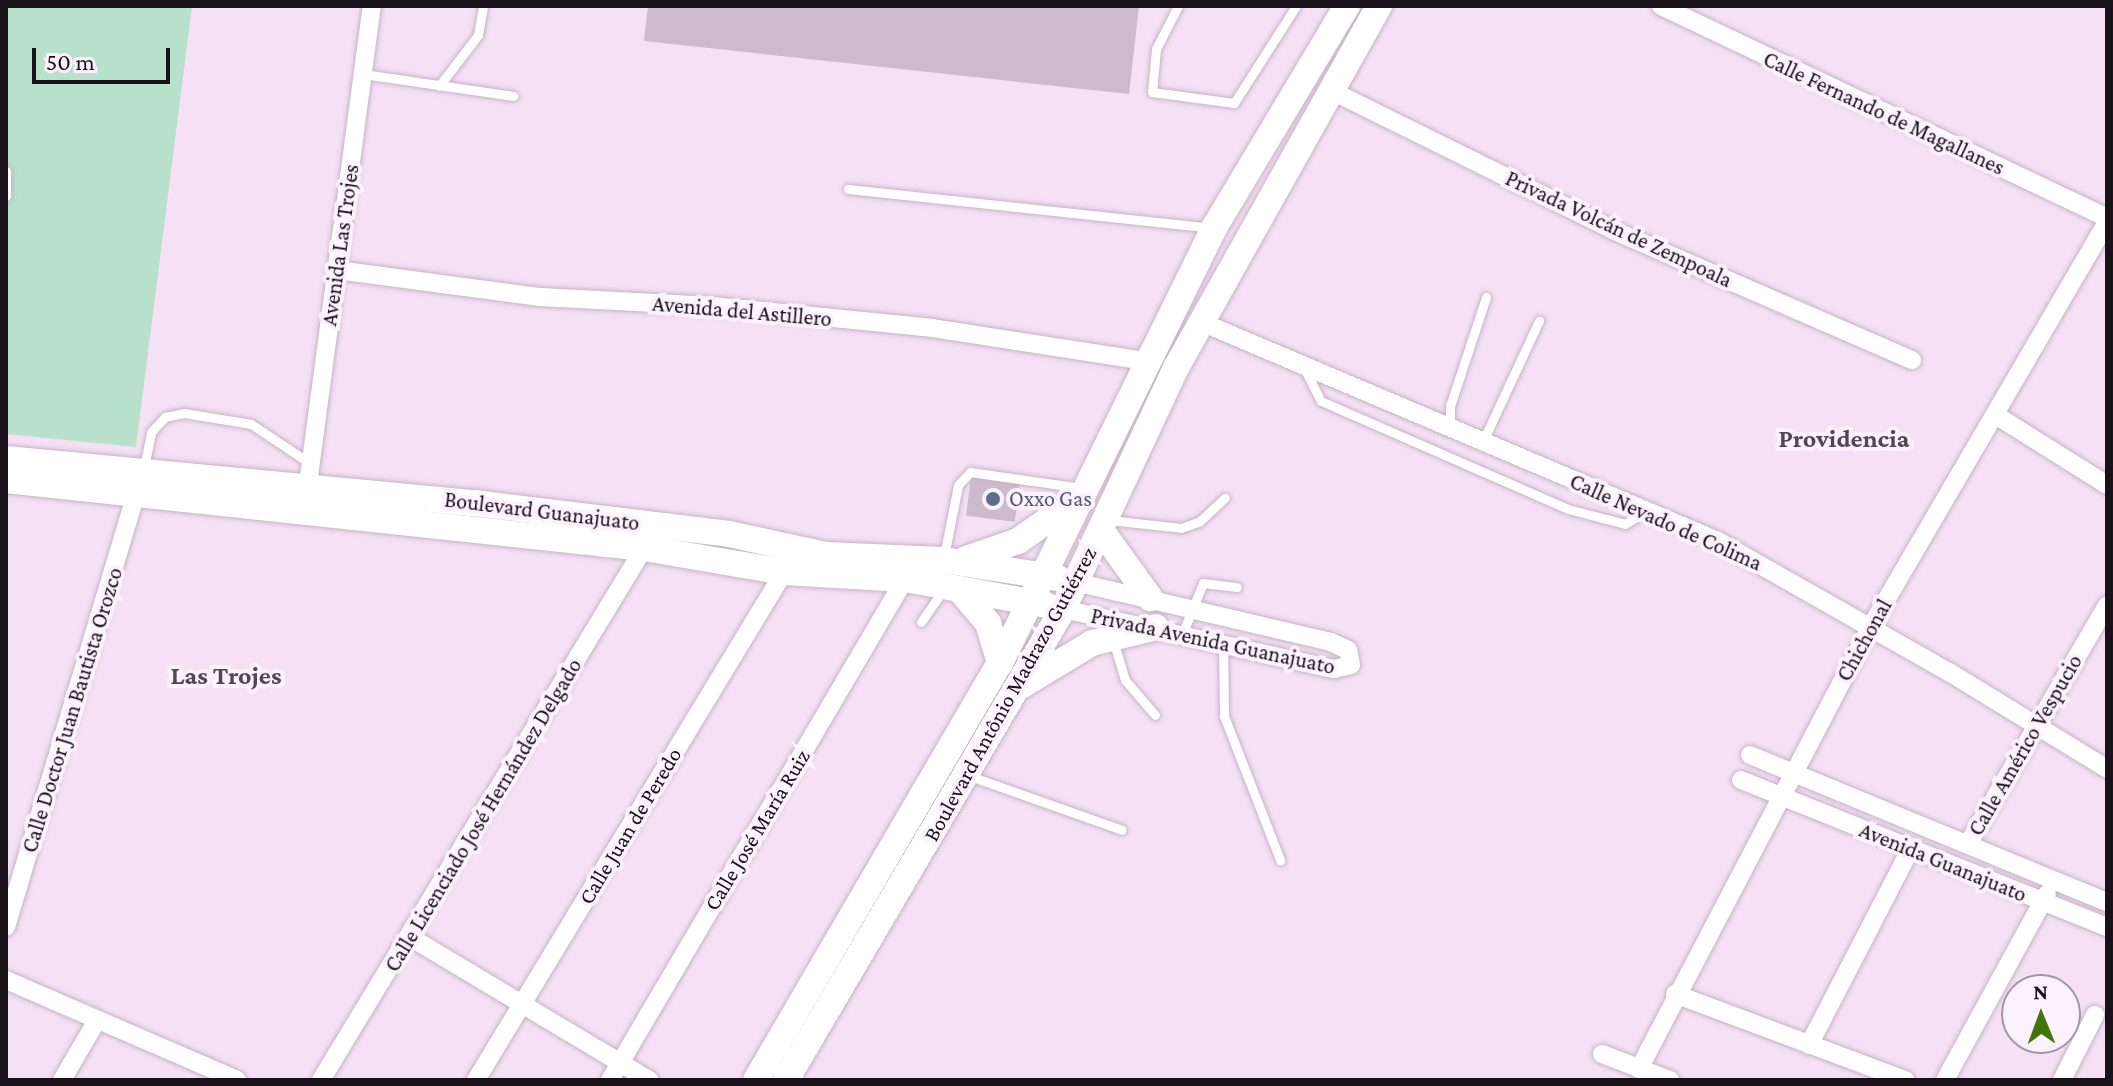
<!DOCTYPE html>
<meta charset="utf-8">
<style>
body{margin:0}
#map{position:relative;width:2113px;height:1086px;overflow:hidden;background:#f5e0f5;font-family:"Crimson Pro",serif}
div>[style]{position:absolute}
[style*='--x']{left:calc(var(--x)*1px);top:calc(var(--y)*1px);width:calc(var(--w)*1px);rotate:calc(var(--a)*1deg)}
.green>*{inset:0;background:#b7e1cb}
.building>*{inset:0;background:#cebace;transform-origin:0 0}
.roads{filter:drop-shadow(0 0 2px #c7b3c7) drop-shadow(0 0 2px #c7b3c7)}
.lane>*{height:9px;margin:-4.5px;padding:0 4.5px;transform-origin:4.5px;border-radius:4.5px;background:#fff}
.street>*{height:18px;margin:-9px;padding:0 9px;transform-origin:9px;border-radius:9px;background:#fff}
.secondary>*{height:26px;margin:-13px;padding:0 13px;transform-origin:13px;border-radius:13px;background:#fff}
.dots>*{width:22px;height:22px;translate:-50% -50%;box-sizing:border-box;border:4px solid #fdf1fd;border-radius:50%}
span{translate:-50% -50%;white-space:nowrap;text-align:center;line-height:1.15;-webkit-text-stroke:8px #fdf1fd;paint-order:stroke}
.street-label{font-size:22px;color:#181118}
.service-label{font-size:22px;color:#4e5e75}
.left{translate:0 -50%;text-align:left}
.quarter-label{font-size:26px;color:#545;font-weight:700}
.frame{position:absolute;inset:0;border:8px solid #181118;pointer-events:none}
.north{position:absolute;left:2001px;top:974px;width:80px;height:80px;box-sizing:border-box;background:#fdf1fd;border:2px solid #a197a1;border-radius:50%;rotate:359deg;font-size:22px;font-weight:700;line-height:32px;text-align:center;color:#181118}
.north::after{content:'';display:block;margin:auto;width:28px;height:36px;background:#3f770b;clip-path:polygon(50% 0,100% 100%,50% 72%,0 100%)}
.scale{position:absolute;left:32px;top:48px;width:138px;height:36px;box-sizing:border-box;border:4px solid #181118;border-top:0;padding-left:10px;font-size:24px;line-height:28px;white-space:nowrap;color:#181118;-webkit-text-stroke:6px #fdf1fd;paint-order:stroke}
</style>
<div id="map">
<div class="green">
<div style="clip-path:polygon(6px 6px,192px 6px,136px 447px,6px 434px)"></div>
</div>
<div class="building">
<div style="clip-path:polygon(648px 6px,1139px 6px,1129px 94px,644px 41px)"></div>
<div style="left:971px;top:476px;width:49px;height:40px;rotate:7deg"></div>
</div>
<div class="roads">
<div class="lane">
<div style="--x:1178;--y:6;--w:48;--a:117.1"></div>
<div style="--x:1156;--y:49;--w:43;--a:95.3"></div>
<div style="--x:1152;--y:92;--w:83;--a:7.6"></div>
<div style="--x:1234;--y:103;--w:115;--a:-57.4"></div>
<div style="--x:363;--y:74;--w:152;--a:8.3"></div>
<div style="--x:439;--y:86;--w:64;--a:-52.6"></div>
<div style="--x:478;--y:35;--w:29;--a:-80"></div>
<div style="--x:6;--y:171;--w:25;--a:90"></div>
<div style="--x:848;--y:189;--w:365;--a:6.1"></div>
<div style="--x:1304;--y:368;--w:37;--a:63"></div>
<div style="--x:1321;--y:401;--w:270;--a:23.6"></div>
<div style="--x:1568;--y:509;--w:59;--a:14.7"></div>
<div style="--x:1625;--y:524;--w:26;--a:-32"></div>
<div style="--x:1450;--y:426;--w:20;--a:-90"></div>
<div style="--x:1450;--y:406;--w:115;--a:-71.7"></div>
<div style="--x:1482;--y:443;--w:135;--a:-65"></div>
<div style="--x:143;--y:471;--w:40;--a:-78"></div>
<div style="--x:151;--y:432;--w:21;--a:-47"></div>
<div style="--x:165;--y:417;--w:19;--a:-12"></div>
<div style="--x:184;--y:413;--w:68;--a:9.3"></div>
<div style="--x:251;--y:424;--w:69;--a:33.7"></div>
<div style="--x:1109;--y:520;--w:72;--a:6.3"></div>
<div style="--x:1181;--y:528;--w:20;--a:-20"></div>
<div style="--x:1200;--y:521;--w:34;--a:-43"></div>
<div style="--x:944;--y:556;--w:72;--a:-78.8"></div>
<div style="--x:958;--y:485;--w:18;--a:-47"></div>
<div style="--x:970;--y:472;--w:113;--a:8.1"></div>
<div style="--x:921;--y:622;--w:40;--a:-55.1"></div>
<div style="--x:1183;--y:632;--w:53;--a:-67.8"></div>
<div style="--x:1203;--y:583;--w:34;--a:7"></div>
<div style="--x:1113;--y:640;--w:42;--a:73.3"></div>
<div style="--x:1125;--y:680;--w:46;--a:49.4"></div>
<div style="--x:1223;--y:642;--w:74;--a:89.2"></div>
<div style="--x:1224;--y:716;--w:155;--a:68.7"></div>
<div style="--x:967;--y:775;--w:164;--a:19.5"></div>
</div>
<div class="street">
<div style="--x:1661;--y:6;--w:494;--a:25.4"></div>
<div style="--x:1330;--y:90;--w:318;--a:26.3"></div>
<div style="--x:1615;--y:231;--w:324;--a:23.5"></div>
<div style="--x:337;--y:270;--w:205;--a:7.6"></div>
<div style="--x:540;--y:297;--w:173;--a:3"></div>
<div style="--x:713;--y:306;--w:220;--a:5.7"></div>
<div style="--x:932;--y:328;--w:217;--a:8.8"></div>
<div style="--x:1201;--y:322;--w:561;--a:22.96"></div>
<div style="--x:1718;--y:541;--w:266;--a:29.6"></div>
<div style="--x:1949;--y:672;--w:185;--a:31.5"></div>
<div style="--x:1997;--y:416;--w:130;--a:32.1"></div>
<div style="--x:308;--y:484;--w:482;--a:-82.4"></div>
<div style="--x:1063;--y:609;--w:278;--a:12.5"></div>
<div style="--x:1334;--y:669;--w:17;--a:-13"></div>
<div style="--x:1351;--y:665;--w:15;--a:-101"></div>
<div style="--x:1348;--y:650;--w:19;--a:-155"></div>
<div style="--x:1331;--y:642;--w:263;--a:-166.8"></div>
<div style="--x:1750;--y:755;--w:386;--a:22.4"></div>
<div style="--x:1741;--y:780;--w:394;--a:21.9"></div>
<div style="--x:1968;--y:844;--w:276;--a:-59.8"></div>
<div style="--x:6;--y:927;--w:453;--a:-73.3"></div>
<div style="--x:410;--y:937;--w:279;--a:30.9"></div>
<div style="--x:6;--y:980;--w:252;--a:23.4"></div>
<div style="--x:1675;--y:994;--w:246;--a:20.5"></div>
<div style="--x:1809;--y:1045;--w:222;--a:-62.6"></div>
<div style="--x:1602;--y:1054;--w:73;--a:20.9"></div>
<div style="--x:1639;--y:1069;--w:500;--a:-62.36"></div>
<div style="--x:1871;--y:626;--w:468;--a:-59.7"></div>
<div style="--x:62;--y:1080;--w:67;--a:-59.6"></div>
<div style="--x:321;--y:1080;--w:622;--a:-58.74"></div>
<div style="--x:476;--y:1080;--w:594;--a:-58.77"></div>
<div style="--x:610;--y:1080;--w:581;--a:-59.51"></div>
<div style="--x:1945;--y:1080;--w:212;--a:-61.3"></div>
<div style="--x:2062;--y:1080;--w:73;--a:-63.1"></div>
</div>
<div class="secondary">
<div style="--x:6;--y:459;--w:470;--a:5.4"></div>
<div style="--x:474;--y:503;--w:257;--a:6.9"></div>
<div style="--x:729;--y:534;--w:99;--a:12.2"></div>
<div style="--x:826;--y:555;--w:117;--a:2.4"></div>
<div style="--x:943;--y:560;--w:116;--a:8.9"></div>
<div style="--x:6;--y:480;--w:642;--a:6.08"></div>
<div style="--x:644;--y:548;--w:142;--a:9.7"></div>
<div style="--x:784;--y:572;--w:121;--a:3.3"></div>
<div style="--x:905;--y:579;--w:143;--a:10.4"></div>
<div style="--x:1101;--y:530;--w:84;--a:54.2"></div>
<div style="--x:966;--y:559;--w:55;--a:-19.1"></div>
<div style="--x:1018;--y:541;--w:66;--a:-35.1"></div>
<div style="--x:959;--y:589;--w:45;--a:49.5"></div>
<div style="--x:988;--y:623;--w:42;--a:73.3"></div>
<div style="--x:1021;--y:686;--w:83;--a:-31.2"></div>
<div style="--x:1092;--y:643;--w:66;--a:-14"></div>
<div style="--x:756;--y:1080;--w:483;--a:-59.7"></div>
<div style="--x:1000;--y:663;--w:485;--a:-63.8"></div>
<div style="--x:1214;--y:228;--w:259;--a:-59.1"></div>
<div style="--x:786;--y:1080;--w:546;--a:-59.54"></div>
<div style="--x:1063;--y:609;--w:268;--a:-64.9"></div>
<div style="--x:1177;--y:366;--w:413;--a:-60.7"></div>
</div>
</div>
<div class="dots">
<div style="left:993px;top:499px;background:#5c6f8a"></div>
</div>
<div class="street-label">
<span style="left:1884px;top:113px;rotate:25deg">Calle Fernando de Magallanes</span>
<span style="left:1619px;top:229px;rotate:25deg">Privada Volcán de Zempoala</span>
<span style="left:340px;top:245px;rotate:-82deg">Avenida Las Trojes</span>
<span style="left:742px;top:311px;rotate:5deg">Avenida del Astillero</span>
<span style="left:542px;top:511px;rotate:7deg">Boulevard Guanajuato</span>
<span style="left:1666px;top:522px;rotate:24deg">Calle Nevado de Colima</span>
<span style="left:1864px;top:640px;rotate:-61deg">Chichonal</span>
<span style="left:1213px;top:641px;rotate:12deg">Privada Avenida Guanajuato</span>
<span style="left:1010px;top:694px;rotate:-61deg">Boulevard Antônio Madrazo Gutiérrez</span>
<span style="left:72px;top:710px;rotate:-73deg">Calle Doctor Juan Bautista Orozco</span>
<span style="left:2025px;top:745px;rotate:-60deg">Calle Américo Vespucio</span>
<span style="left:483px;top:815px;rotate:-59deg">Calle Licenciado José Hernández Delgado</span>
<span style="left:630px;top:826px;rotate:-59deg">Calle Juan de Peredo</span>
<span style="left:757px;top:830px;rotate:-59deg">Calle José María Ruiz</span>
<span style="left:1943px;top:862px;rotate:22deg">Avenida Guanajuato</span>
</div>
<div class="service-label">
<span class="left" style="left:1009px;top:499px">Oxxo Gas</span>
</div>
<div class="quarter-label">
<span style="left:1844px;top:439px">Providencia</span>
<span style="left:226px;top:676px">Las Trojes</span>
</div>
<div class="frame"></div>
<div class="north">N</div>
<div class="scale">50 m</div>
</div>
